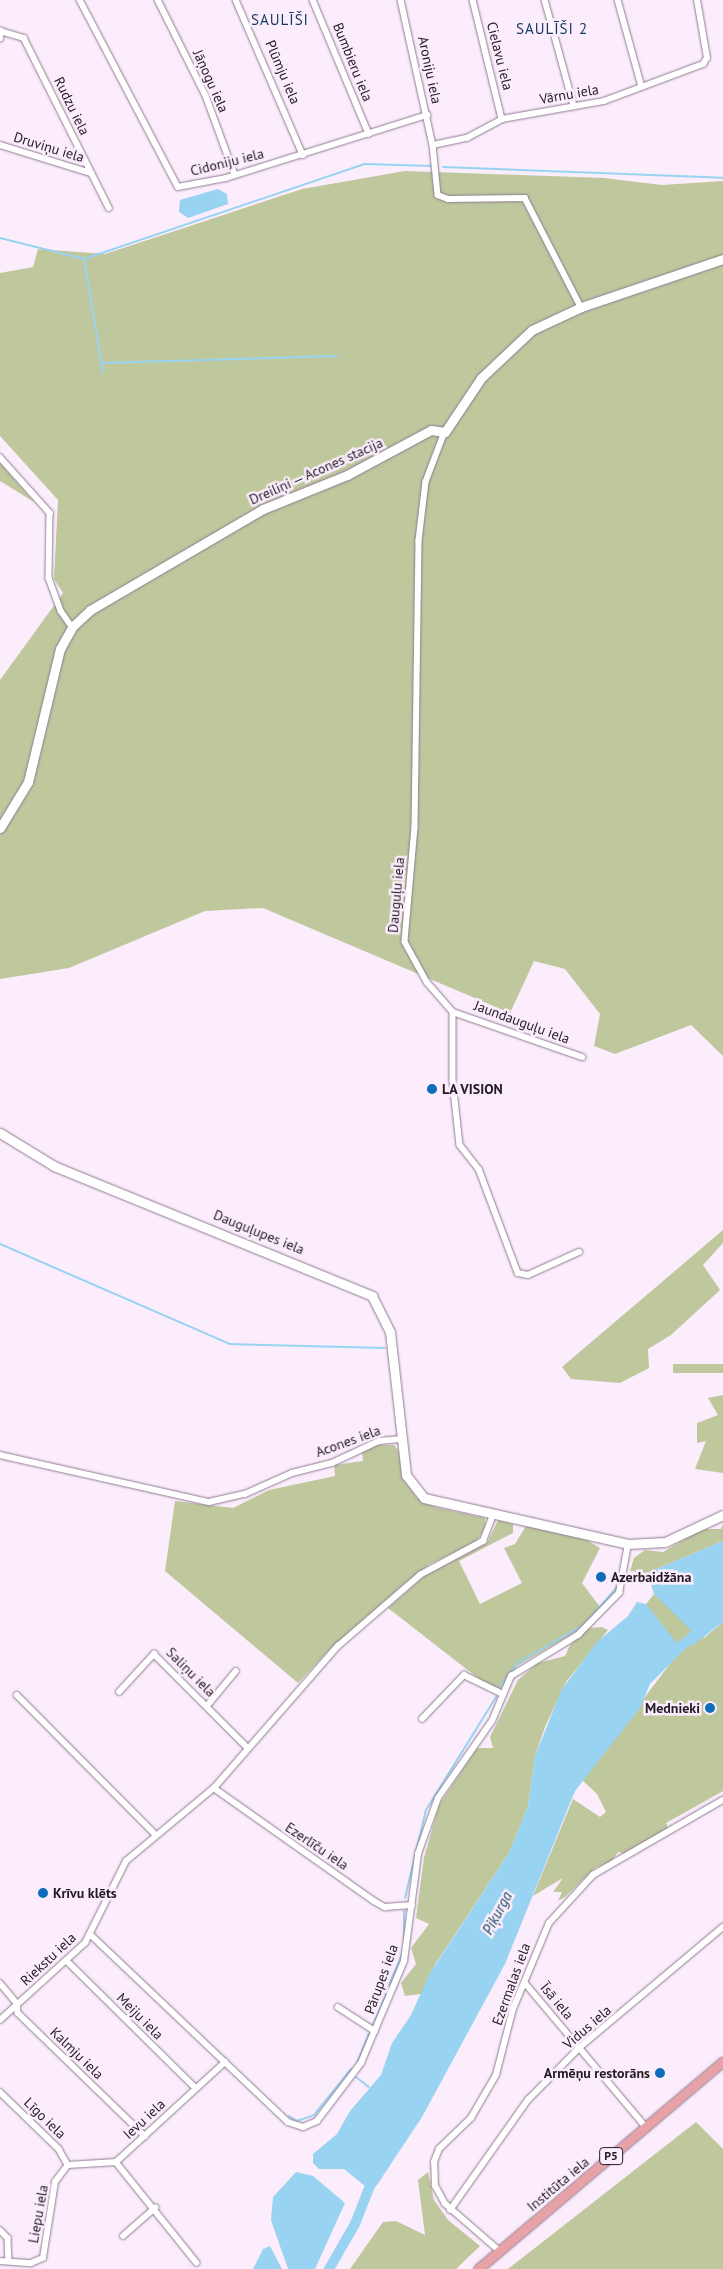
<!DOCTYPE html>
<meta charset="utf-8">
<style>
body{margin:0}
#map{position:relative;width:723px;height:2269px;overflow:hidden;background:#fbedfc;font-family:"PT Sans",sans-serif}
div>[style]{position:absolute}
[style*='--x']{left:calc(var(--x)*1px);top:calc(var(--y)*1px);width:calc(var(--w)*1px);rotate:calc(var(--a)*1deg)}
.green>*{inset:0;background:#bfc79d;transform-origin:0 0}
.water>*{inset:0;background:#98d3f2}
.stream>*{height:2px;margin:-1px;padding:0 1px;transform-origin:1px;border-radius:1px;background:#98d3f2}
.river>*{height:10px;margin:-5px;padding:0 5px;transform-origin:5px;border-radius:5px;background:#98d3f2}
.roads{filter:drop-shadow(0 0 1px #8f7a91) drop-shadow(0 0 1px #8f7a91)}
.street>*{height:5.5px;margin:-2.75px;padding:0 2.75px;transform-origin:2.75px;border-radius:2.75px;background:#fff}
.secondary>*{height:9px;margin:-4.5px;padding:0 4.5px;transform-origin:4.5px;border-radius:4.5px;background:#fff}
.primary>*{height:9px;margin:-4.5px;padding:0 4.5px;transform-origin:4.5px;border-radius:4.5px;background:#e6a2a6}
.dots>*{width:14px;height:14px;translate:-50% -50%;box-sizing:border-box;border:2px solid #fbedfc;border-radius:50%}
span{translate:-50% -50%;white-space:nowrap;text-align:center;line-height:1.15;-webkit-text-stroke:5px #fbedfc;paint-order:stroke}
.shield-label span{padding:1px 4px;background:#fbedfc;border:1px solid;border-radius:4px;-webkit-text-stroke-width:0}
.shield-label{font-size:12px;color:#231b24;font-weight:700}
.street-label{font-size:14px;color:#231b24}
.poi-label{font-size:14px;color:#231b24;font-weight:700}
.left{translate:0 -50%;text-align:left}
.right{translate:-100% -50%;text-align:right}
.neighbourhood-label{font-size:15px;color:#10395f;letter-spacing:1px}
.water-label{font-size:15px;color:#1e4c63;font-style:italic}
</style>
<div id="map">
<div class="green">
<div style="clip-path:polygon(405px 171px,604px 178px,662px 185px,723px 181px,723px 1056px,691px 1025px,615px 1054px,594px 1046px,600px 1014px,565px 969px,534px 961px,510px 1013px,263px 908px,205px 911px,69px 968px,0 979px,0 680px,63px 593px,54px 579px,58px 500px,0 436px,0 273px,33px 267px,38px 249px,105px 254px,302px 189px)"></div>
<div style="clip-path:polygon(0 463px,34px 502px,0 481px)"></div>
<div style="clip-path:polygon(723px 1230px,723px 1243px,703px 1265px,720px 1290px,671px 1335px,648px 1349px,649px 1368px,620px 1383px,571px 1379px,562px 1367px)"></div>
<div style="left:723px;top:1364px;width:9px;height:50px;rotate:90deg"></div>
<div style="clip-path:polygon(723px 1395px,723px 1473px,695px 1469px,706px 1441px,697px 1443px,697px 1423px,718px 1415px,708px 1398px)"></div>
<div style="clip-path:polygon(377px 1445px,394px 1445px,398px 1450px,404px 1480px,417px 1498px,435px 1507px,485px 1518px,486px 1529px,474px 1543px,430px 1564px,410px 1579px,331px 1648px,298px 1683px,165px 1571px,175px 1501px,233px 1508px,269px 1490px,335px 1476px,334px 1465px,363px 1461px,362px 1452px)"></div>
<div style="clip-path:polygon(498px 1520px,513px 1524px,513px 1533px,459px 1561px,480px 1604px,522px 1583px,504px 1548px,515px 1544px,526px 1526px,585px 1539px,600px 1548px,582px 1583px,600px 1607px,577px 1631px,517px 1666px,500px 1689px,487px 1685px,388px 1608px,427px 1574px,487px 1543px)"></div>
<div style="clip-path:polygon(723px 1524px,723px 1541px,647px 1573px,630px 1571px,634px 1558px,645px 1550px,663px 1552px,702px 1529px,721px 1529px)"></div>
<div style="clip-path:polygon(654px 1594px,704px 1638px,723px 1622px,723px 1791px,666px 1823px,669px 1831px,626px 1854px,618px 1852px,612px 1861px,595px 1868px,565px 1897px,558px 1901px,562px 1892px,553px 1892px,563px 1878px,533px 1896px,573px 1799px,600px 1817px,606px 1812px,597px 1794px,582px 1780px,682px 1648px,658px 1626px,646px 1604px)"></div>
<div style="clip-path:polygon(602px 1627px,608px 1630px,566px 1682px,545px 1727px,535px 1756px,528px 1806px,509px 1853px,436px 1963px,421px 1994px,405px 1996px,401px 1983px,416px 1964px,411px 1948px,429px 1924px,416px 1918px,424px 1858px,439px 1805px,477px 1748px,493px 1748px,490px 1737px,518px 1680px,538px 1663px,565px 1656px,570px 1645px,590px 1628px)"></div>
<div style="clip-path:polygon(696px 2122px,723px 2149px,723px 2269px,508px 2269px)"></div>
<div style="clip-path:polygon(428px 2172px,434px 2200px,448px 2220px,480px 2246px,456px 2269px,350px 2269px,383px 2222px,396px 2221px,425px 2235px,418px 2180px)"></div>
</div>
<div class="water">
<div style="clip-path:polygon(218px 189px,227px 194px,228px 204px,188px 218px,179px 212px,180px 200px)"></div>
<div style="clip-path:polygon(723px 1541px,723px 1622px,692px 1646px,687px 1641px,695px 1634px,654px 1594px,647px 1573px)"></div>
<div style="clip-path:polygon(637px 1602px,646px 1604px,683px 1651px,650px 1684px,640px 1708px,575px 1791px,505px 1964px,422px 2117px,377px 2185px,371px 2191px,344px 2169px,319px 2169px,313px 2163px,313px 2154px,337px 2134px,350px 2111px,381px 2075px,392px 2043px,411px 2015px,430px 1973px,509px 1853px,528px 1806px,535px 1756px,562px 1689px,597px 1642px,628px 1616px)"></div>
<div style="clip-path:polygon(296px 2172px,313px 2176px,345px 2203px,315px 2269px,288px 2269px,271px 2220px,273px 2197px)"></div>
<div style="clip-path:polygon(270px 2246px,282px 2269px,253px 2269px,263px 2249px)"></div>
</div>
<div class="stream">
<div style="--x:443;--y:167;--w:280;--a:2.2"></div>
<div style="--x:0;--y:238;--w:87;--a:14"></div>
<div style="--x:84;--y:259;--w:297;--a:-18.7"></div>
<div style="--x:365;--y:164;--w:67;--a:1.7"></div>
<div style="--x:84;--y:259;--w:115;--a:80.5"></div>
<div style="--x:101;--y:363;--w:236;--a:-1.7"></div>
<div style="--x:0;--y:1244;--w:251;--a:23.5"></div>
<div style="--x:230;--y:1344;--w:155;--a:1.5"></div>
<div style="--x:500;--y:1686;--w:31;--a:-52"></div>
<div style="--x:519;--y:1662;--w:76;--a:-29.9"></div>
<div style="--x:585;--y:1624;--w:50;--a:-49"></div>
<div style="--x:405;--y:1898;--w:90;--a:-76.6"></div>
<div style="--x:426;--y:1810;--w:133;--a:-58.2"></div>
<div style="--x:404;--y:1940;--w:29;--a:-90"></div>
<div style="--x:389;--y:1985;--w:36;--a:-67"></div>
<div style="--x:373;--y:2025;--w:34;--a:-67"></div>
<div style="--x:357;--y:2063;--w:31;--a:-68"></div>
<div style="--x:356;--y:2077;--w:16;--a:38"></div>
<div style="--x:289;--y:2116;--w:9;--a:32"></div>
<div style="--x:297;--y:2121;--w:18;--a:-19"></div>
<div style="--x:314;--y:2115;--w:59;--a:-51.2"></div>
</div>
<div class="river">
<div style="--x:670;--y:1655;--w:35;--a:-39"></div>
<div style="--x:329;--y:2269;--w:52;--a:-60"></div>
<div style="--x:355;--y:2224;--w:49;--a:-68.6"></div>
</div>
<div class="roads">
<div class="street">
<div style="--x:80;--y:0;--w:211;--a:62.3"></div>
<div style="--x:178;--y:187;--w:49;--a:-10.6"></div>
<div style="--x:226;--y:178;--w:211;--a:-17.4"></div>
<div style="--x:158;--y:0;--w:107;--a:63.4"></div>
<div style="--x:206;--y:96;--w:84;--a:69.8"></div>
<div style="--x:236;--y:0;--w:169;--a:66.6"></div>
<div style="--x:313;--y:0;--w:145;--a:67.3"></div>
<div style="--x:401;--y:0;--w:148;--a:77.6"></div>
<div style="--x:433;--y:145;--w:50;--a:84.3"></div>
<div style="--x:438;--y:195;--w:11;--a:22"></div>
<div style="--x:448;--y:199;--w:77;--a:-0.7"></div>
<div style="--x:525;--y:198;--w:123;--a:62.8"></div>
<div style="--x:473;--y:0;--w:122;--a:76.3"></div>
<div style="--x:545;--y:0;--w:110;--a:74.7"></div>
<div style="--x:618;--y:0;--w:90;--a:74.6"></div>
<div style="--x:0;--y:31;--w:25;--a:16"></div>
<div style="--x:24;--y:38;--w:190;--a:63.4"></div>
<div style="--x:0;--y:39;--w:8;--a:-83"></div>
<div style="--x:0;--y:145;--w:95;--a:17.1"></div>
<div style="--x:433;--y:145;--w:35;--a:-12"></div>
<div style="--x:467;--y:138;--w:40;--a:-28"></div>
<div style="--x:502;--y:119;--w:104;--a:-10"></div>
<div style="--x:604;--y:101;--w:106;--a:-20.5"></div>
<div style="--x:703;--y:64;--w:7;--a:-56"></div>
<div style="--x:707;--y:58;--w:59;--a:-99.8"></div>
<div style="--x:445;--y:432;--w:53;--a:110.8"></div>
<div style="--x:426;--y:482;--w:59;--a:96.8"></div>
<div style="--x:419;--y:541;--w:286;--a:90.8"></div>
<div style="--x:415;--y:827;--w:115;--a:95"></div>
<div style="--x:405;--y:942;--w:46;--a:61.2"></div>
<div style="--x:427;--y:982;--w:40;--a:49"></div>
<div style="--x:453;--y:1012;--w:69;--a:90"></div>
<div style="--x:453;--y:1081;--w:64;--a:83.8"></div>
<div style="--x:460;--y:1145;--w:31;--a:52"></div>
<div style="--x:479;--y:1169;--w:111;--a:69.4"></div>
<div style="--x:518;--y:1273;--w:10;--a:11"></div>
<div style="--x:528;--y:1275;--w:56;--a:-24.3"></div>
<div style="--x:0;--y:457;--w:75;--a:48.2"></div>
<div style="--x:50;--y:513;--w:65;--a:90.9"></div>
<div style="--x:49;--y:578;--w:35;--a:70"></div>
<div style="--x:61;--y:611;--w:19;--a:55"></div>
<div style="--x:453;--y:1012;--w:137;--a:19.2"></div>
<div style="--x:0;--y:1455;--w:214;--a:12.7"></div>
<div style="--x:209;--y:1502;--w:37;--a:-13"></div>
<div style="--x:245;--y:1494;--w:51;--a:-24.1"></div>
<div style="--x:292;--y:1473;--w:41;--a:-14"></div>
<div style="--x:332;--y:1463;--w:52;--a:-25.1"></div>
<div style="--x:379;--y:1441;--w:21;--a:-5"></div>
<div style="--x:119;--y:1692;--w:52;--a:-47.4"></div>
<div style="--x:154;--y:1654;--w:132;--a:45"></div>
<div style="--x:17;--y:1695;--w:194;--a:45.2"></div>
<div style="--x:207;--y:1706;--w:45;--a:-50.4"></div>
<div style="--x:422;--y:1719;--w:61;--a:-46.3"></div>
<div style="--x:464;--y:1675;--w:43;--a:26"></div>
<div style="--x:214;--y:1788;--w:196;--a:35.2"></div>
<div style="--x:374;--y:1901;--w:13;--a:29"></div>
<div style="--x:385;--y:1907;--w:27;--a:-4"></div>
<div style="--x:90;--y:1934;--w:273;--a:43.5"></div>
<div style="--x:288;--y:2122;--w:16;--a:18"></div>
<div style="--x:303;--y:2127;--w:15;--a:-23"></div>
<div style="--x:317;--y:2121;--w:73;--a:-52.8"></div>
<div style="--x:361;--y:2063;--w:111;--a:-67.1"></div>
<div style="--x:404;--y:1961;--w:108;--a:-82.5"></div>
<div style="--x:418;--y:1854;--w:59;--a:-70.3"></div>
<div style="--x:438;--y:1798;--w:94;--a:-55"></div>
<div style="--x:492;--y:1721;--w:49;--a:-67.1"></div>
<div style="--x:511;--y:1676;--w:79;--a:-31.5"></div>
<div style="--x:578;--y:1635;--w:59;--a:-45.7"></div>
<div style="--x:619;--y:1593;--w:50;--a:-79.6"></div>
<div style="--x:67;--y:1961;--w:181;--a:44.6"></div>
<div style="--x:0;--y:1983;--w:26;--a:50"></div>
<div style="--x:17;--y:2003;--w:10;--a:84"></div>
<div style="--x:18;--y:2013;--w:177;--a:44.1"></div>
<div style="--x:526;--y:1984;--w:187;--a:50"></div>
<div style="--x:338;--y:2007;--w:44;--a:33"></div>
<div style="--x:0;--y:2020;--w:115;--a:-42.2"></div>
<div style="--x:85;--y:1943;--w:92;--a:-63.4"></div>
<div style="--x:126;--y:1861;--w:114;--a:-39.7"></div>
<div style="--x:214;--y:1788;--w:189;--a:-48.9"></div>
<div style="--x:338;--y:1646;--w:108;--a:-40.9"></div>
<div style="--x:420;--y:1575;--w:72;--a:-28.4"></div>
<div style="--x:483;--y:1541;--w:28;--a:-69"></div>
<div style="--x:0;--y:2092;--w:82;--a:44"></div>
<div style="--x:59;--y:2149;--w:18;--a:61"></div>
<div style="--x:116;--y:2162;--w:129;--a:51.3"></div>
<div style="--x:68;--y:2165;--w:48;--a:-3.6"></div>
<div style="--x:116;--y:2162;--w:148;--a:-42.5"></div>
<div style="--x:450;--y:2210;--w:135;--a:-54.7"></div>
<div style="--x:528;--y:2100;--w:74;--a:-45.5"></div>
<div style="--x:580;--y:2047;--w:187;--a:-40"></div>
<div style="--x:0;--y:2230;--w:11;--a:45"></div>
<div style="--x:8;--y:2238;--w:23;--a:88"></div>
<div style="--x:123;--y:2236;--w:43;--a:-41.2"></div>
<div style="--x:499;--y:2251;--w:72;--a:-139"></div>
<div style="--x:445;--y:2204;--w:21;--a:-119"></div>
<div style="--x:435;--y:2186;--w:24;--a:-92"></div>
<div style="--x:434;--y:2162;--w:14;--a:-69"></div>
<div style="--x:439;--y:2149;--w:45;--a:-44.1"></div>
<div style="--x:471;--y:2118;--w:50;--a:-59.8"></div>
<div style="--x:496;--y:2075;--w:68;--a:-75.6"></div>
<div style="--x:513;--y:2009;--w:93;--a:-67.3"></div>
<div style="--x:549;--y:1923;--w:65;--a:-47.5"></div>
<div style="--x:593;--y:1875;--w:150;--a:-30"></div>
<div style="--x:0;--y:2261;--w:31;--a:4"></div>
<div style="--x:31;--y:2263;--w:13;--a:-23"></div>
<div style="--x:43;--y:2258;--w:77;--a:-81"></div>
<div style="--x:55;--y:2182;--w:21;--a:-53"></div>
</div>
<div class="secondary">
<div style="--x:0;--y:828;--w:54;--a:-58.7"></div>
<div style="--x:28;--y:782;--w:137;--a:-76.5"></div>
<div style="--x:60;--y:649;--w:25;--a:-61"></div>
<div style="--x:72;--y:627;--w:25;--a:-43"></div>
<div style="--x:90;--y:610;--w:200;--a:-30.3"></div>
<div style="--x:263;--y:509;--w:91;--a:-22"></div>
<div style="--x:347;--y:475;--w:95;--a:-28.2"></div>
<div style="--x:431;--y:430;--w:14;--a:8"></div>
<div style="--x:445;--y:432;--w:65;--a:-56.3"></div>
<div style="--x:481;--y:378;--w:70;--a:-43.3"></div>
<div style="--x:532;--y:330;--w:54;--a:-25.1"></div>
<div style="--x:581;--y:307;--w:150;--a:-18.7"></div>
<div style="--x:0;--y:1133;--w:63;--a:31.4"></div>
<div style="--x:54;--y:1166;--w:344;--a:22.2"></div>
<div style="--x:372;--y:1296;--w:40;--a:63.4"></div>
<div style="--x:390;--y:1332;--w:144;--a:83.6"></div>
<div style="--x:406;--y:1475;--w:29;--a:52"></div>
<div style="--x:424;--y:1498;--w:209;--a:12.7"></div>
<div style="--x:628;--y:1544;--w:37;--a:-3"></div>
<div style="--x:665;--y:1542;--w:64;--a:-25"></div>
</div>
<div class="primary">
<div style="--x:478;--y:2269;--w:321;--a:-40.3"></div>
</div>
</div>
<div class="dots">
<div style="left:432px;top:1089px;background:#0e6dba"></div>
<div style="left:601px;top:1577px;background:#0e6dba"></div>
<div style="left:710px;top:1708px;background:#0e6dba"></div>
<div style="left:43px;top:1893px;background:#0e6dba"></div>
<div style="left:660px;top:2073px;background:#0e6dba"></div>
</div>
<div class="shield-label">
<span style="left:611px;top:2156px">P5</span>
</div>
<div class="street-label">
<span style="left:500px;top:56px;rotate:76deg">Cielavu iela</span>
<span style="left:353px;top:62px;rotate:68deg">Bumbieru iela</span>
<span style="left:430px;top:70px;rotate:78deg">Aroniju iela</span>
<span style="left:283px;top:72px;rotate:67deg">Plūmju iela</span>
<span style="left:211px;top:81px;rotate:66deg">Jāņogu iela</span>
<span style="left:569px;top:94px;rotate:-10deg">Vārnu iela</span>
<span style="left:72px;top:106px;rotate:64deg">Rudzu iela</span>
<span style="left:49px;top:147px;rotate:17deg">Druviņu iela</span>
<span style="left:227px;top:162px;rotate:-14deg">Cidoniju iela</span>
<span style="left:316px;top:471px;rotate:-24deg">Dreiliņi — Acones stacija</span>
<span style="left:396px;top:895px;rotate:-85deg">Dauguļu iela</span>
<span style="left:522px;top:1022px;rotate:20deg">Jaundauguļu iela</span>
<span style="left:259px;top:1232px;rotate:22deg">Dauguļupes iela</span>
<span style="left:348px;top:1441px;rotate:-20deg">Acones iela</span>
<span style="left:191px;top:1672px;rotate:45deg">Saliņu iela</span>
<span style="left:317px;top:1846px;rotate:34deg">Ezerlīču iela</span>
<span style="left:48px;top:1959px;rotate:-43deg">Riekstu iela</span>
<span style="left:381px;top:1979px;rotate:-70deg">Pārupes iela</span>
<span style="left:511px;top:1984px;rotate:-70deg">Ezermalas iela</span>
<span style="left:557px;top:2001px;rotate:50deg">Īsā iela</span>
<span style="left:140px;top:2016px;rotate:45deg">Meiju iela</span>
<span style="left:587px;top:2027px;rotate:-41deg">Vidus iela</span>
<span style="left:77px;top:2053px;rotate:44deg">Kalmju iela</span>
<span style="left:45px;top:2118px;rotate:44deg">Līgo iela</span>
<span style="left:144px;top:2119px;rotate:-43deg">Ievu iela</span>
<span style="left:558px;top:2184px;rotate:-40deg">Institūta iela</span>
<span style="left:38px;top:2214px;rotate:-80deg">Liepu iela</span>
</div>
<div class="poi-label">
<span class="left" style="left:442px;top:1089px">LA VISION</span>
<span class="left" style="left:611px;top:1577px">Azerbaidžāna</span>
<span class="right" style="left:700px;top:1708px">Mednieki</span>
<span class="left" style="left:53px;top:1893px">Krīvu klēts</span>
<span class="right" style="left:650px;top:2073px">Armēņu restorāns</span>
</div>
<div class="neighbourhood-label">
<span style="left:280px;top:20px">SAULĪŠI</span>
<span style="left:552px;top:29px">SAULĪŠI 2</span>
</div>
<div class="water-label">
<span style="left:497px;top:1913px;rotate:-62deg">Piķurga</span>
</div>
</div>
